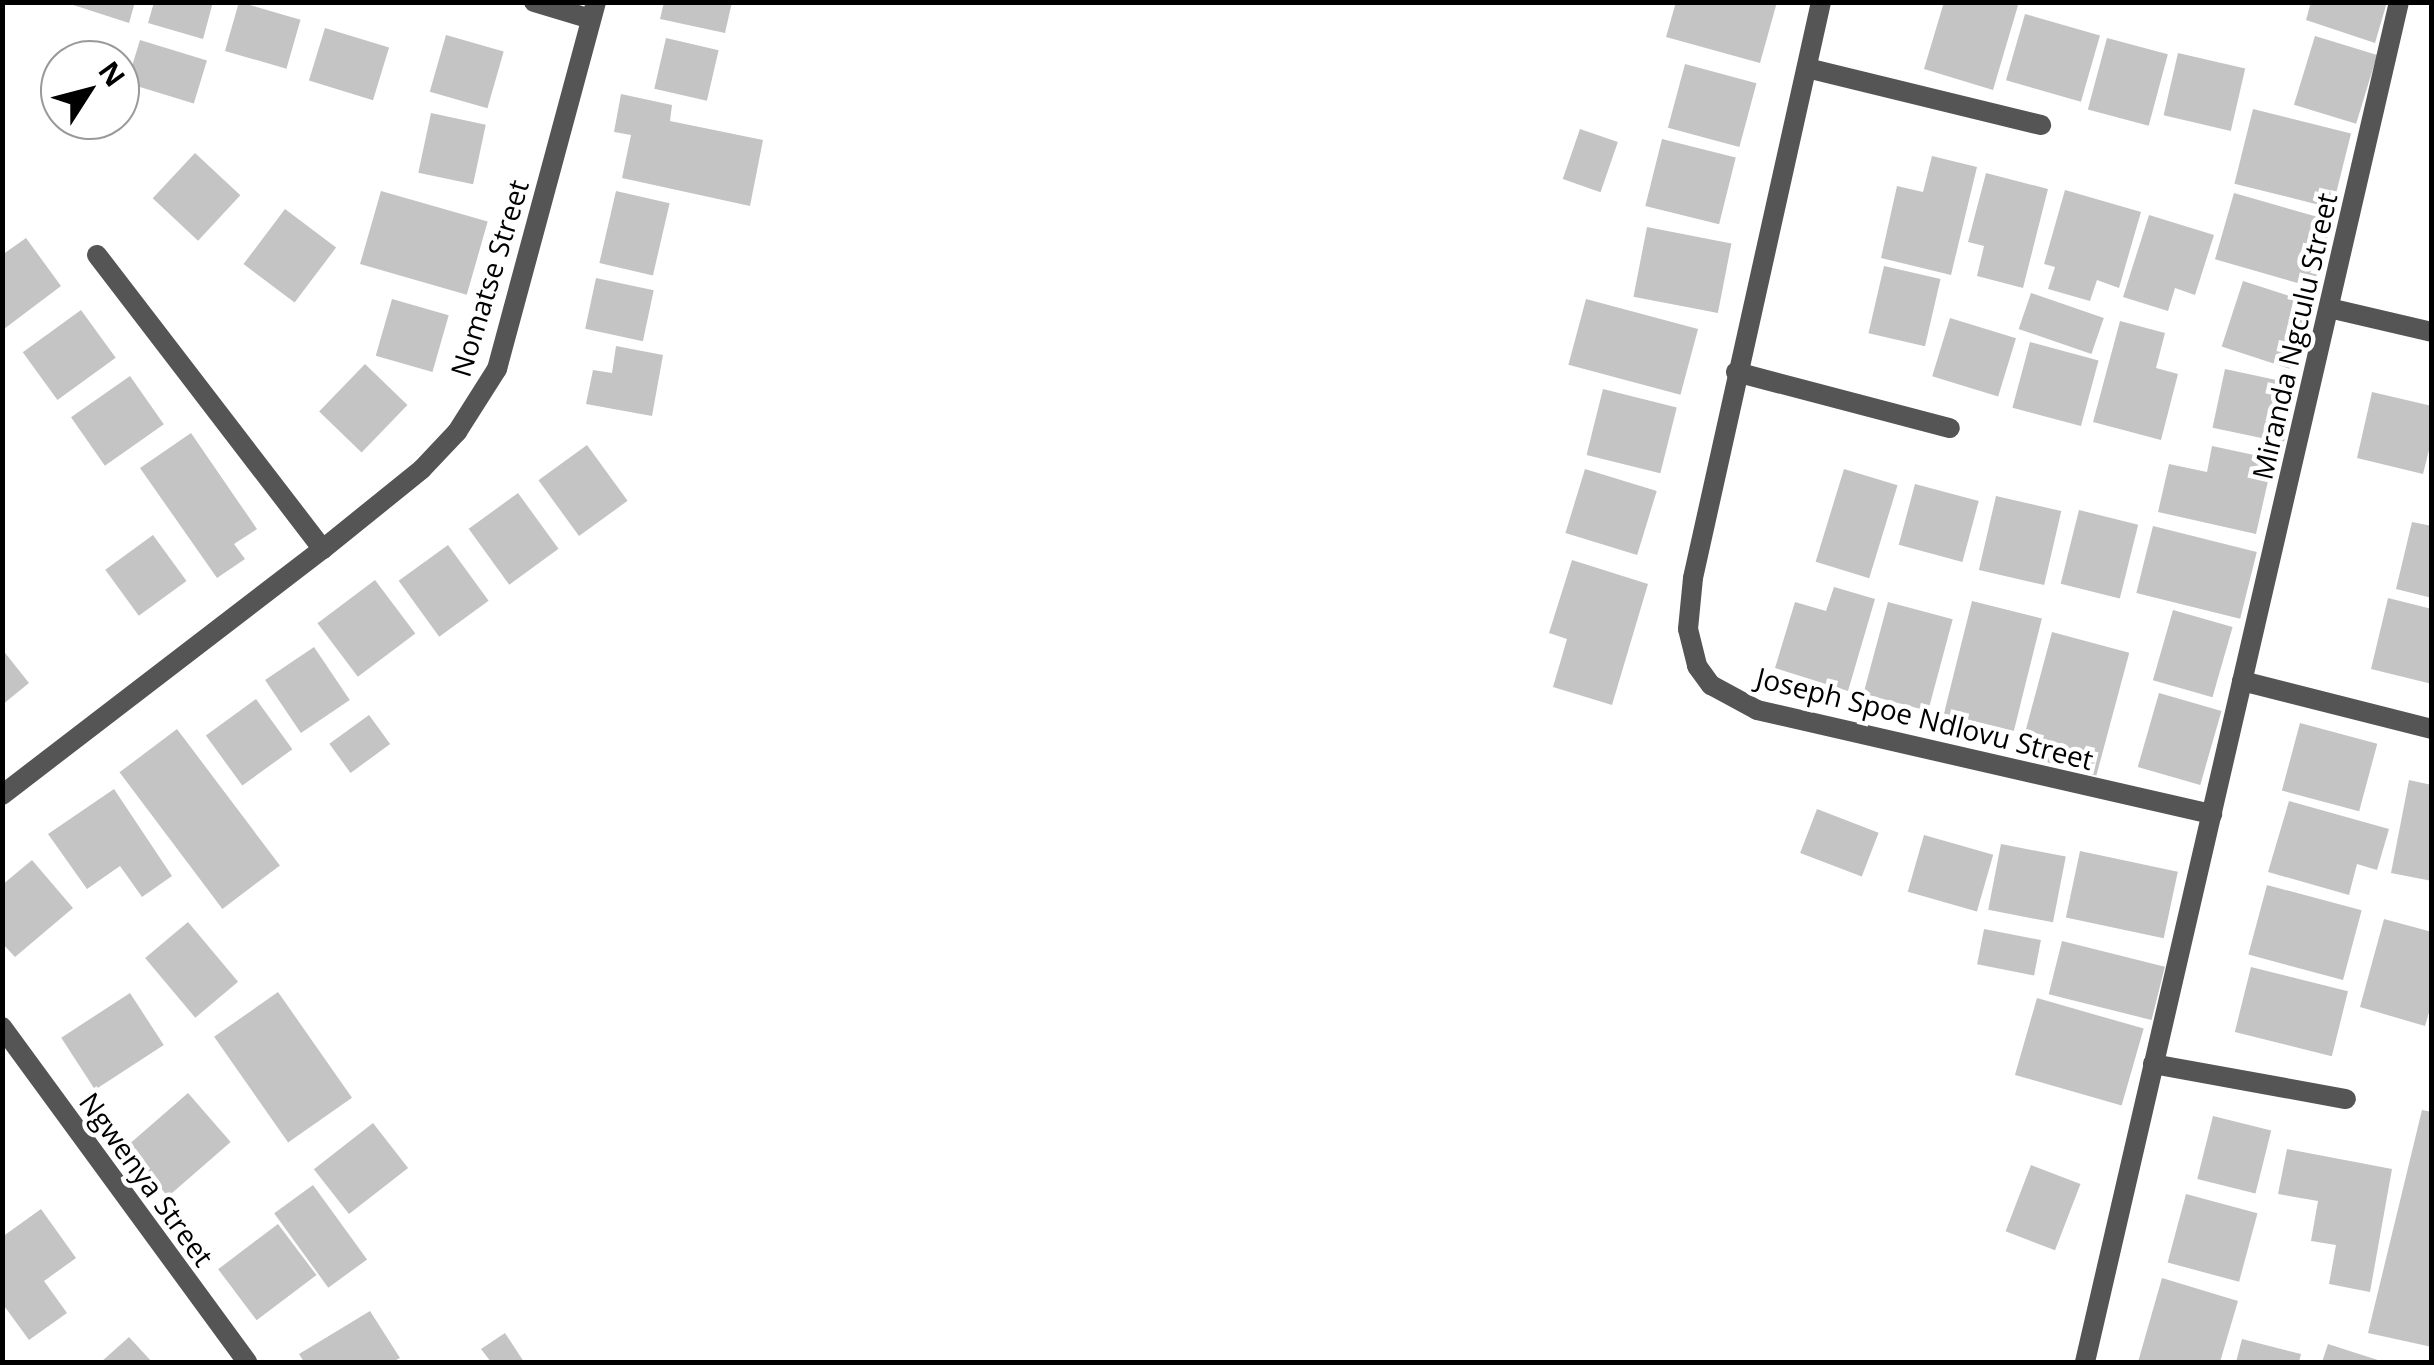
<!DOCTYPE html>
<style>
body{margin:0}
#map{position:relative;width:2434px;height:1365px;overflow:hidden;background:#fff;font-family:"Open Sans",sans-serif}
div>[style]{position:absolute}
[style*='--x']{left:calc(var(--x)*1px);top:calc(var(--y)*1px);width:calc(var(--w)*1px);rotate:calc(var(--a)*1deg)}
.building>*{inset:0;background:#c4c4c4;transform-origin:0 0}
.street>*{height:20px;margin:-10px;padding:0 10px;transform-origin:10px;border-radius:10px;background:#555}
span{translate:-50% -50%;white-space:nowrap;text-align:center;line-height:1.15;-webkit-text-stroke:9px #fff;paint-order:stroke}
.street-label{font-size:28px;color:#000}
.frame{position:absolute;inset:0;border:5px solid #000;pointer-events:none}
.north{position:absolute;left:40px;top:40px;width:100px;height:100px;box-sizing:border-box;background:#fff;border:2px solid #999;border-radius:50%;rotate:54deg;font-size:28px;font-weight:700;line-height:40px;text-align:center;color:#000}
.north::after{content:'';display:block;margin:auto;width:35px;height:45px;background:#000;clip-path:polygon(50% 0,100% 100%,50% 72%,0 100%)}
</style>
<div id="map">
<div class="building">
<div style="clip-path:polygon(64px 2px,135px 2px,129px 23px)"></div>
<div style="clip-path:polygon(154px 2px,213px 2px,203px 39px,148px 23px)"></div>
<div style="left:239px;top:2px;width:64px;height:51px;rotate:16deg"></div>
<div style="clip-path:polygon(664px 2px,732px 2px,725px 33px,660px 19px)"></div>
<div style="clip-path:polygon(1676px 2px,1777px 2px,1760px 63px,1666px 37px)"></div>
<div style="clip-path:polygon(1944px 2px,2019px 2px,1993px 90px,1924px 69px)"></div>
<div style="clip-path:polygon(2311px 2px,2387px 2px,2375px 43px,2306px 20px)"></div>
<div style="left:2025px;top:14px;width:78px;height:69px;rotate:16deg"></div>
<div style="left:325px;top:28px;width:67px;height:55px;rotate:17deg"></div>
<div style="left:446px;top:35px;width:60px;height:59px;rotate:16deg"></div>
<div style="left:2315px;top:36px;width:65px;height:72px;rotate:17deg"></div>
<div style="left:666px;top:38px;width:54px;height:52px;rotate:13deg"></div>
<div style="left:2107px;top:38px;width:63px;height:74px;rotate:15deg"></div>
<div style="left:140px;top:40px;width:70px;height:45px;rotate:17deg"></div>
<div style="left:2178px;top:53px;width:69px;height:64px;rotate:13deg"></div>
<div style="left:1685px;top:64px;width:74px;height:66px;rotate:15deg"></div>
<div style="clip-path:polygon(621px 94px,672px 105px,670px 121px,763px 140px,750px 206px,622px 178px,631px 135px,614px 132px)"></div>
<div style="left:2253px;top:109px;width:101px;height:77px;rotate:14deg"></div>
<div style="left:431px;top:113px;width:56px;height:61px;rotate:12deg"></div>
<div style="left:1580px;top:129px;width:40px;height:53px;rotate:19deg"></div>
<div style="left:1662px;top:139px;width:76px;height:69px;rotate:14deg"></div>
<div style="left:195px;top:153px;width:62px;height:62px;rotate:43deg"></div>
<div style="clip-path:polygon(1932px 156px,1977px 167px,1951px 275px,1881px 258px,1897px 186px,1923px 192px)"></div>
<div style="clip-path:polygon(1986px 173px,2048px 189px,2023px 288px,1977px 276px,1984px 246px,1968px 242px)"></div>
<div style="clip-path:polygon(2065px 190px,2141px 212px,2119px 288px,2097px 280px,2090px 301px,2048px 289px,2055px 267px,2044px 264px)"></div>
<div style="left:381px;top:191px;width:111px;height:76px;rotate:16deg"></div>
<div style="left:616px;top:191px;width:55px;height:74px;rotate:13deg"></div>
<div style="left:2234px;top:193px;width:102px;height:69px;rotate:16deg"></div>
<div style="left:285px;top:209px;width:64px;height:69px;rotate:37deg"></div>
<div style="clip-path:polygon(2149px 215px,2214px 235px,2195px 295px,2175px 288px,2168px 311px,2123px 297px)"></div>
<div style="left:1647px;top:227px;width:86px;height:71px;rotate:11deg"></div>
<div style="clip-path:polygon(26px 238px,61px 286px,4px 329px,2px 255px)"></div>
<div style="left:1884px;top:266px;width:58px;height:69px;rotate:13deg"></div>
<div style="left:596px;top:278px;width:59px;height:52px;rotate:12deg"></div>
<div style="left:2243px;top:281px;width:72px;height:69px;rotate:18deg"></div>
<div style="left:2031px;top:293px;width:77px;height:38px;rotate:19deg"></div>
<div style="left:392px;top:299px;width:59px;height:59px;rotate:16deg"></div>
<div style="left:1586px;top:299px;width:116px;height:68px;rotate:15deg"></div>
<div style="left:81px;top:310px;width:59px;height:72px;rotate:54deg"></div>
<div style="left:1950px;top:318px;width:69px;height:61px;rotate:17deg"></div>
<div style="clip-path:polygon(2120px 321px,2165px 333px,2156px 368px,2178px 374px,2161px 440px,2093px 422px)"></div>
<div style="left:2030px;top:342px;width:71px;height:68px;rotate:15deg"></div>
<div style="clip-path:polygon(616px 346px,663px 355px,652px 416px,586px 404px,593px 370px,612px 373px)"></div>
<div style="left:365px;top:364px;width:59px;height:66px;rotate:44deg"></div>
<div style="left:2225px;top:369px;width:73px;height:60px;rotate:12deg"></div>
<div style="left:130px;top:376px;width:59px;height:72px;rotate:55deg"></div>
<div style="left:1603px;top:389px;width:76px;height:68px;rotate:14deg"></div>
<div style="clip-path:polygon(2372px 392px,2432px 406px,2432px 438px,2423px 474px,2357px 458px)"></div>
<div style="clip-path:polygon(191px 433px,257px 529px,234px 544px,245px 559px,217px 578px,140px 468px)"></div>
<div style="left:587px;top:445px;width:69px;height:60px;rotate:54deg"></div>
<div style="clip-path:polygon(2212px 446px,2273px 459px,2256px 534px,2158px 512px,2169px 464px,2207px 472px)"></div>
<div style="left:1585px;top:469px;width:75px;height:67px;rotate:17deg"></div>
<div style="left:1844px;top:469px;width:56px;height:97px;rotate:17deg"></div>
<div style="left:1915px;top:484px;width:66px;height:63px;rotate:15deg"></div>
<div style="left:518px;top:493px;width:69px;height:61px;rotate:54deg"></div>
<div style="left:1996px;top:496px;width:67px;height:76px;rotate:13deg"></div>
<div style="left:2079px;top:510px;width:61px;height:76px;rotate:14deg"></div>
<div style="clip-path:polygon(2412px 522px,2432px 526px,2432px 598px,2396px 589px)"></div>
<div style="left:2153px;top:526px;width:107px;height:69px;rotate:14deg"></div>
<div style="left:153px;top:535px;width:57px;height:59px;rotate:54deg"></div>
<div style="left:448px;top:545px;width:69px;height:61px;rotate:54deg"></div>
<div style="clip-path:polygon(1572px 560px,1648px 584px,1612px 705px,1553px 687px,1567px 639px,1549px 633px)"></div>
<div style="left:375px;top:580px;width:67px;height:72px;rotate:53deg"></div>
<div style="clip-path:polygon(1834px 587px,1875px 599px,1848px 691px,1775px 668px,1795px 602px,1826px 611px)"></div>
<div style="clip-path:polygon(2388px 598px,2432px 609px,2432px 684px,2371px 669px)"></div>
<div style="left:1972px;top:601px;width:72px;height:116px;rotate:14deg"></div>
<div style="left:1888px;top:602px;width:67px;height:95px;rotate:15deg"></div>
<div style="left:2173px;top:610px;width:62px;height:73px;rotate:16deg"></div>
<div style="left:2052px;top:632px;width:80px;height:127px;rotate:15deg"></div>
<div style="left:314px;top:647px;width:64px;height:59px;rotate:56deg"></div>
<div style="clip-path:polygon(2px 649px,29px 683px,2px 705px)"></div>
<div style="left:2159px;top:693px;width:65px;height:77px;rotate:16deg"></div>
<div style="left:256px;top:699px;width:62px;height:62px;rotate:54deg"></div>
<div style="left:369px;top:715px;width:36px;height:49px;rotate:54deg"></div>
<div style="left:2300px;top:723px;width:80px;height:70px;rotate:15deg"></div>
<div style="left:177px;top:729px;width:171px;height:72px;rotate:53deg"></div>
<div style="clip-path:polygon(2409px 780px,2432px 785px,2432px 881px,2391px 873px)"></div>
<div style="clip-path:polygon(114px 789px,172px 876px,142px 897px,120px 866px,87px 889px,48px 834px)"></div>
<div style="clip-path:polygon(2289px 801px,2389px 829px,2377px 870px,2357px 864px,2349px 895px,2268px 872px)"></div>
<div style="left:1817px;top:809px;width:66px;height:47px;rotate:21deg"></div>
<div style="left:1924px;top:835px;width:72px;height:59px;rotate:16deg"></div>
<div style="left:2001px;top:844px;width:66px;height:67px;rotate:11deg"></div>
<div style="left:2080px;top:851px;width:100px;height:68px;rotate:12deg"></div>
<div style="clip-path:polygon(32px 860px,73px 908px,15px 957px,2px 943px,2px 885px)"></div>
<div style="left:2267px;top:885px;width:98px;height:72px;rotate:15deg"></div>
<div style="clip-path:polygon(2384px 919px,2432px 932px,2432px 1002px,2425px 1026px,2360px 1007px)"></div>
<div style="left:188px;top:922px;width:78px;height:56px;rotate:50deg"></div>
<div style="left:1984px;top:929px;width:58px;height:36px;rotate:11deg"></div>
<div style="left:2062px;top:941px;width:106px;height:55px;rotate:14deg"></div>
<div style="left:2251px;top:967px;width:100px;height:67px;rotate:14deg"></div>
<div style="left:278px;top:992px;width:129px;height:78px;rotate:55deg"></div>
<div style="left:130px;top:993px;width:62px;height:82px;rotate:57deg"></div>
<div style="left:2037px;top:998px;width:111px;height:80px;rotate:16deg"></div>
<div style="left:188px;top:1093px;width:65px;height:83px;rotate:49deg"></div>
<div style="clip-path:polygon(2422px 1110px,2432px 1112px,2432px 1347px,2368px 1333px)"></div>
<div style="left:2213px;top:1116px;width:60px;height:65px;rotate:14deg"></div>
<div style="left:373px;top:1123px;width:57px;height:75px;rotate:52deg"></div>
<div style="clip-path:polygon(2287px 1149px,2392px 1169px,2370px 1292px,2329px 1284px,2336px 1245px,2311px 1241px,2318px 1201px,2278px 1194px)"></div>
<div style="left:2031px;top:1165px;width:53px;height:71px;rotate:21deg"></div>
<div style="left:313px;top:1185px;width:92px;height:48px;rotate:54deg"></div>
<div style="left:2186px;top:1194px;width:74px;height:71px;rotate:15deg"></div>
<div style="clip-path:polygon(41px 1209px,76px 1258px,44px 1281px,67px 1313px,29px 1340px,2px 1303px,2px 1237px)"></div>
<div style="left:278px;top:1224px;width:64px;height:75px;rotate:53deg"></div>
<div style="clip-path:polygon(2162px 1278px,2238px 1301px,2220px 1362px,2138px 1362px)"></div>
<div style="clip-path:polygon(370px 1311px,400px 1358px,392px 1362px,304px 1362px,299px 1354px)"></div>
<div style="clip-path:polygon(505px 1333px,524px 1362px,491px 1362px,481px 1349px)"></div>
<div style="clip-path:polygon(129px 1337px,152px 1362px,101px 1362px)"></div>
<div style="clip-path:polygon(2242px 1339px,2301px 1354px,2299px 1362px,2236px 1362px)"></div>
<div style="clip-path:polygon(2328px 1344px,2384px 1362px,2322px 1362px)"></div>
</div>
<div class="street">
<div style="--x:534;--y:2;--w:59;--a:16.6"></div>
<div style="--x:1821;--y:2;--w:590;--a:102.53"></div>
<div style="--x:1693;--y:578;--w:51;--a:95.6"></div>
<div style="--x:1688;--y:629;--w:38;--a:76"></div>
<div style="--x:1697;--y:666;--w:24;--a:54"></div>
<div style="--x:1711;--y:685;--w:52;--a:28.5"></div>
<div style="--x:1757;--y:710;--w:467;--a:12.9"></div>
<div style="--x:1807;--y:68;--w:241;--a:13.7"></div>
<div style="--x:97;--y:255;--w:371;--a:52.5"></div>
<div style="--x:2329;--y:308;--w:106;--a:13.1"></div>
<div style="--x:1736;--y:372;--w:221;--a:14.7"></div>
<div style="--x:2242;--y:681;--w:196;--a:14.2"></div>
<div style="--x:2;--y:795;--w:404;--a:-37.5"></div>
<div style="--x:323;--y:549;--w:127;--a:-38.9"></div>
<div style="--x:422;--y:469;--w:51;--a:-46.6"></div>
<div style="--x:457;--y:432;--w:75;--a:-57.6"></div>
<div style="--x:497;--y:369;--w:380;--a:-74.9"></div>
<div style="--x:2;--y:1027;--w:415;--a:53.8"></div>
<div style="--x:2153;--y:1064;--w:196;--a:10.3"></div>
<div style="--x:2085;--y:1362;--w:1396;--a:-77"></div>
</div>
<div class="street-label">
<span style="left:489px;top:278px;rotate:-73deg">Nomatse Street</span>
<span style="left:2294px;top:336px;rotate:-77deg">Miranda Ngculu Street</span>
<span style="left:1925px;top:718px;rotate:14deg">Joseph Spoe Ndlovu Street</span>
<span style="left:147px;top:1179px;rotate:54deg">Ngwenya Street</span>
</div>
<div class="frame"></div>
<div class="north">N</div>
</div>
